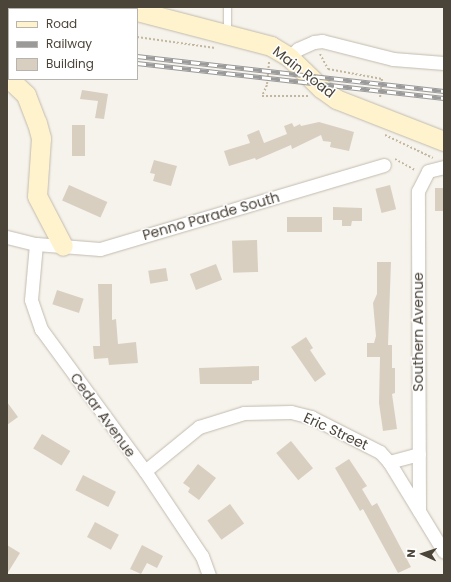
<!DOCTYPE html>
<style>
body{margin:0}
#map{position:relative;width:451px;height:582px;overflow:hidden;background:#f6f3ec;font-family:Poppins,sans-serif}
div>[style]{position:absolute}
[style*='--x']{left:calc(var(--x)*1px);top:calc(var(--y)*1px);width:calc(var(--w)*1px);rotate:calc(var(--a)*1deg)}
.building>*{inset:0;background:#d8cfc1;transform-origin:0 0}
.path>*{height:2px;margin-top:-1px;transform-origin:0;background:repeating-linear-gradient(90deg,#c4b79f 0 2px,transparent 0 4px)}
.roads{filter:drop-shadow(0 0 1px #c2bbae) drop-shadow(0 0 1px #c2bbae)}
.lane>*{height:7px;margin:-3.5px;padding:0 3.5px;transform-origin:3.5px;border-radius:3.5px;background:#fff}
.street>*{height:13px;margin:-6.5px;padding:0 6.5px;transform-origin:6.5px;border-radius:6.5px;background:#fff}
.secondary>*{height:19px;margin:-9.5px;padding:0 9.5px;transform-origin:9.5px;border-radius:9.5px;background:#fff3cd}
.rail>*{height:4.5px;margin-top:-2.25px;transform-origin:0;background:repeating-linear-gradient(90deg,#fff 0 9px,#9a9a9a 0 18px);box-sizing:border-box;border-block:1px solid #9a9a9a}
span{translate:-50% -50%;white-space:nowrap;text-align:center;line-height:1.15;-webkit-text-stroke:3px #fff;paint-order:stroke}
.street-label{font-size:14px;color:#4b4439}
.frame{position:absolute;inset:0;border:8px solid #4b4439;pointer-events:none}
.legend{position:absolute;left:8px;top:8px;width:130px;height:72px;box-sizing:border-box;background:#fff;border:1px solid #b7b4b0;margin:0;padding:5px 7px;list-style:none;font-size:12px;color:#4b4439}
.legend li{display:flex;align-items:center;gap:8px;height:20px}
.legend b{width:20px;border:1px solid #b7b4b0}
.north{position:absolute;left:403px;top:534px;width:40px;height:40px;-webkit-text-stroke:3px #fff;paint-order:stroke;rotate:273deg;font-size:11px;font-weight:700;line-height:16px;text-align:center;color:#4b4439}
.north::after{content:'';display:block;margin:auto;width:14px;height:18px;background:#4b4439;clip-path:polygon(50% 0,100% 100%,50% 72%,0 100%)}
</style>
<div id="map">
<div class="building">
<div style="clip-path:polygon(82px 90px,108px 94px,104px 119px,95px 118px,98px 101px,80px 99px)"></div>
<div style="clip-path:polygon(319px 122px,354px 132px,349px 151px,330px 147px,331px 142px,323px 141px,321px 135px,292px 149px,291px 145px,256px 160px,255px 158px,229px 166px,224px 151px,250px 143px,247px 135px,259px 130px,264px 143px,287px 134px,284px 126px,292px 123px,294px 127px,300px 124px,301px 126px)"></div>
<div style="left:72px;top:125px;width:13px;height:31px"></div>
<div style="clip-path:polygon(154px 160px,177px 166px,171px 186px,153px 181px,155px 174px,150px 173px)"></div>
<div style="left:69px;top:185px;width:42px;height:17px;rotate:24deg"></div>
<div style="left:390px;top:185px;width:25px;height:15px;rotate:76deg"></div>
<div style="left:435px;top:188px;width:9px;height:23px"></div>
<div style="clip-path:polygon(333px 207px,362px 208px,362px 221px,352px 221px,351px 226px,342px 226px,342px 220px,333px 220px)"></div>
<div style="left:322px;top:217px;width:15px;height:35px;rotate:90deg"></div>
<div style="left:257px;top:240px;width:32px;height:25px;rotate:88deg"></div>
<div style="clip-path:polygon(377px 262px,391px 262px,388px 345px,392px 345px,392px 368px,395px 368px,395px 393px,392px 394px,397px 429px,383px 431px,379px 403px,380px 357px,367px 357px,367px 343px,374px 343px,376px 336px,373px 303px,377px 294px)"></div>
<div style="left:216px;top:264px;width:17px;height:28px;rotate:69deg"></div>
<div style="left:166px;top:268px;width:13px;height:18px;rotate:81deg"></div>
<div style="clip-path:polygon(98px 284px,112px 284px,112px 320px,116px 319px,118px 344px,136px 342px,138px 363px,109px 365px,108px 358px,94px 359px,93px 346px,100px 346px)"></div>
<div style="left:57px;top:290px;width:28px;height:15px;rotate:18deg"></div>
<div style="clip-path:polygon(306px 337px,313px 348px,310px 350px,326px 374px,315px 382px,291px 347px)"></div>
<div style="clip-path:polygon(259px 366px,259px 380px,252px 381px,252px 384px,200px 384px,199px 368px)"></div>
<div style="clip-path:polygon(7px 402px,18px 417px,7px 425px)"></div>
<div style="left:42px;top:434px;width:33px;height:17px;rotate:31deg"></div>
<div style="left:291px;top:441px;width:35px;height:19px;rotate:51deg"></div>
<div style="clip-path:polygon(349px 459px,367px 486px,362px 489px,372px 506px,377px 503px,411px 567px,398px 573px,363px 509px,360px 511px,335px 468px)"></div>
<div style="clip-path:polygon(198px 464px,216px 478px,199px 500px,188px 492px,190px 488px,183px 483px)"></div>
<div style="left:83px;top:475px;width:37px;height:17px;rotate:27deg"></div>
<div style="left:230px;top:504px;width:24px;height:28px;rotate:54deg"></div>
<div style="left:95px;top:522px;width:27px;height:17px;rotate:28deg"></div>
<div style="clip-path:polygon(7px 545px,20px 553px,7px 574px)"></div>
<div style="clip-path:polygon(142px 545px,163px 556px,157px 568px,147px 563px,141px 574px,130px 569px)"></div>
</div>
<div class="path">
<div style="--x:31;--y:7;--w:4;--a:27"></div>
<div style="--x:137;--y:37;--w:79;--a:8"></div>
<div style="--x:320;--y:54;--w:17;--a:62"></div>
<div style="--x:328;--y:69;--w:55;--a:10.5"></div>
<div style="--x:382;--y:79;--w:20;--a:96"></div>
<div style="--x:269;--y:62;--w:23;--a:95"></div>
<div style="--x:267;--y:85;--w:12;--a:114"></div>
<div style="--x:262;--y:96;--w:46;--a:0"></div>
<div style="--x:385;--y:135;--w:53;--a:25.6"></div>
<div style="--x:395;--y:159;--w:23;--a:29"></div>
</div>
<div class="roads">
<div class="lane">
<div style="--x:227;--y:33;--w:26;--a:-90"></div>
</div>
<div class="street">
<div style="--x:289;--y:57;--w:12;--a:-42"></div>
<div style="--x:298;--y:49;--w:17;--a:-24"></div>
<div style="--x:314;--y:42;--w:8;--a:-7"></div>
<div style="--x:322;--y:41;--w:73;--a:14.2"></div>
<div style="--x:393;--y:59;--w:51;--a:4.5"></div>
<div style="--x:7;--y:237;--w:30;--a:14"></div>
<div style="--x:36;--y:244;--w:64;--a:4.5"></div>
<div style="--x:100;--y:249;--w:296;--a:-16.5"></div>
<div style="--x:36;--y:244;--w:56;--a:95.1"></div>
<div style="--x:31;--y:300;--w:31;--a:71"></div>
<div style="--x:41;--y:329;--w:176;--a:53.8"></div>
<div style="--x:145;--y:471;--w:102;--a:56.2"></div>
<div style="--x:202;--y:556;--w:20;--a:70"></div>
<div style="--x:389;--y:462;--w:105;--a:58.6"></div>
<div style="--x:145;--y:471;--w:70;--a:-39.2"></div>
<div style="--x:199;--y:427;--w:47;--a:-17.3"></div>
<div style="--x:244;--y:413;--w:47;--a:-1.2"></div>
<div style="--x:291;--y:412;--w:21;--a:14"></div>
<div style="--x:311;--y:417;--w:77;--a:26.9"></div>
<div style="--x:380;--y:452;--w:13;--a:48"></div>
<div style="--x:389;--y:462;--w:31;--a:-15"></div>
<div style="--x:419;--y:511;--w:320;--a:-90.2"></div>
<div style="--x:418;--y:191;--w:22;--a:-63"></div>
<div style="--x:428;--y:171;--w:16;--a:-14"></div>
</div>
<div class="secondary">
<div style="--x:120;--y:7;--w:8;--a:14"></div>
<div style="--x:137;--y:11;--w:138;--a:14.6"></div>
<div style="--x:271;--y:46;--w:21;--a:31"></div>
<div style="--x:289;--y:57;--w:45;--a:44.1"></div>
<div style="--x:321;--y:88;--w:19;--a:36"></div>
<div style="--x:336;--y:99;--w:116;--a:21.3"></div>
<div style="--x:7;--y:77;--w:26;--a:43"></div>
<div style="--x:26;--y:95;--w:30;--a:69"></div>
<div style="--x:37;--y:123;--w:16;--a:75"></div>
<div style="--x:41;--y:138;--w:58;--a:93.9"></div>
<div style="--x:37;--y:196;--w:56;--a:62.5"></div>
</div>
</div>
<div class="rail">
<div style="--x:7;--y:28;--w:2;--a:27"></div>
<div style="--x:7;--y:36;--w:2;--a:0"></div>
<div style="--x:137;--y:56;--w:309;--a:6.5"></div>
<div style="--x:137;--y:63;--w:309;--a:6.5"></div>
</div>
<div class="street-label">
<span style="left:304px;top:72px;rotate:38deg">Main Road</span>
<span style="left:211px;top:216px;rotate:-16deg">Penno Parade South</span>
<span style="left:418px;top:332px;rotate:-90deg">Southern Avenue</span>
<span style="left:103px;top:415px;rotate:54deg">Cedar Avenue</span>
<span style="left:336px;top:431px;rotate:25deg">Eric Street</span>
</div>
<div class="frame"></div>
<ul class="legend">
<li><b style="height:5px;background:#fff3cd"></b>Road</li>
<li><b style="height:5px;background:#9a9a9a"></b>Railway</li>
<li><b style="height:11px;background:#d8cfc1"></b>Building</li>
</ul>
<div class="north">N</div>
</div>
